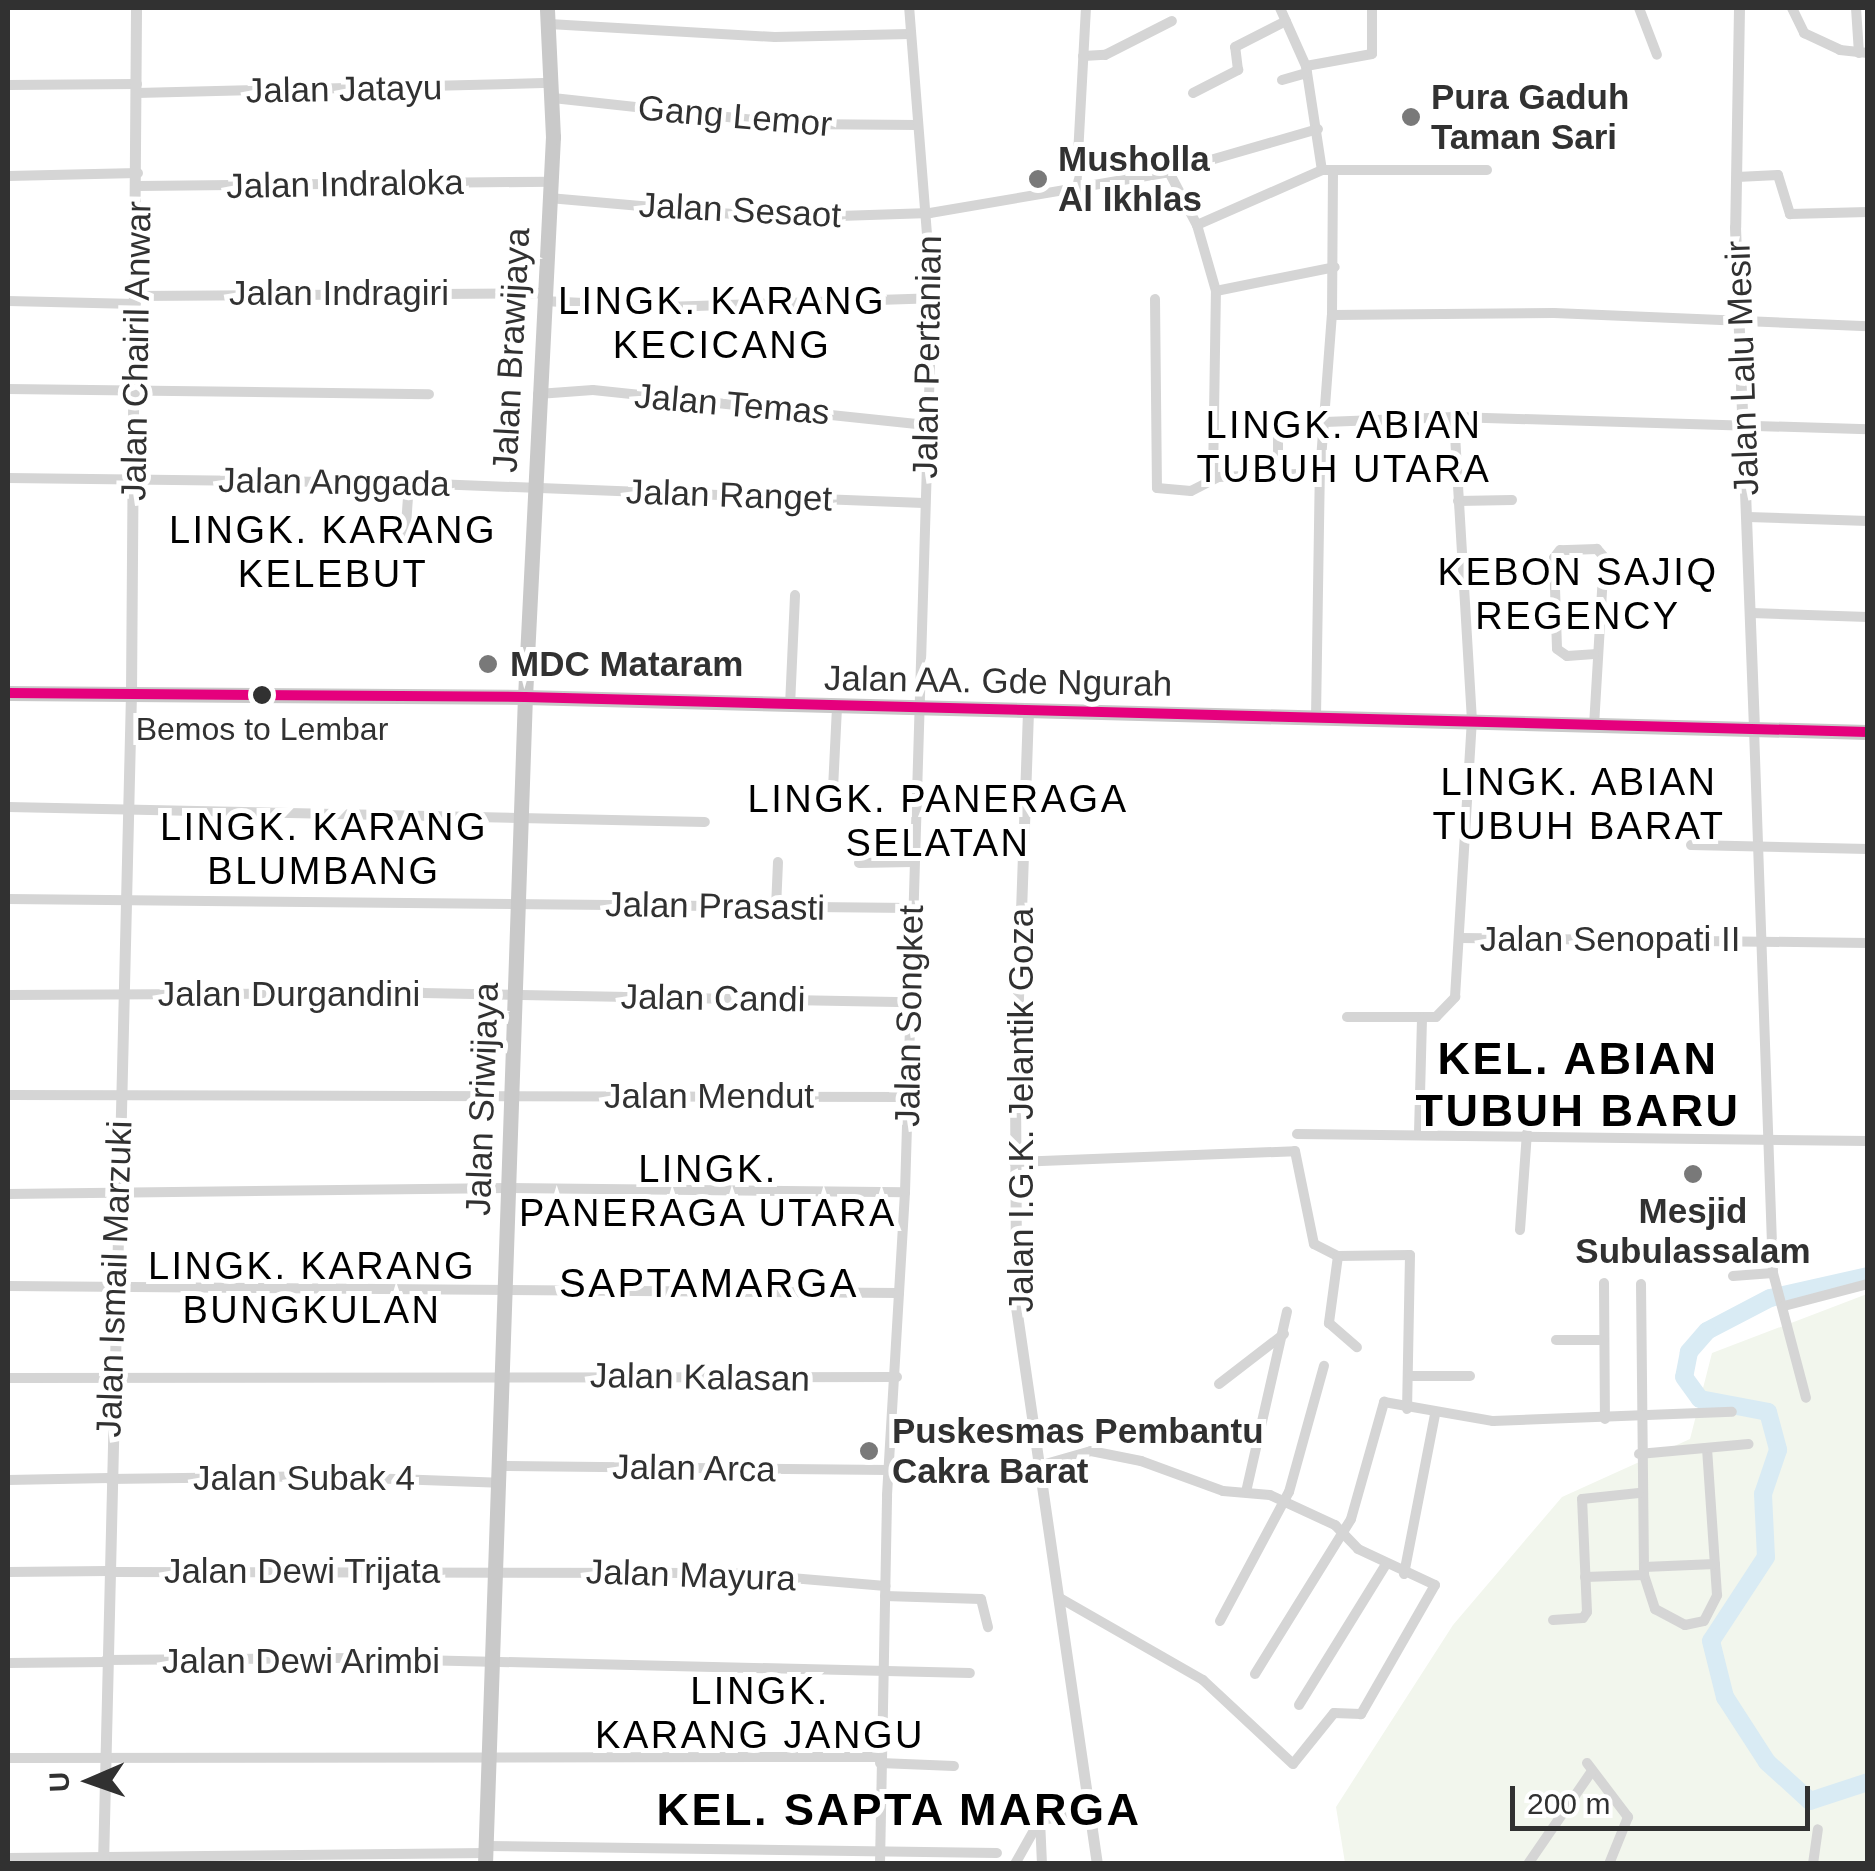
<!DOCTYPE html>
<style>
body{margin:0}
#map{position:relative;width:1875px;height:1871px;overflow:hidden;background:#fff;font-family:Arial,sans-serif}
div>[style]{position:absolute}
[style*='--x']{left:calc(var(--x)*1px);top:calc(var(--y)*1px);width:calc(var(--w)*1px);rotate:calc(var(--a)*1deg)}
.green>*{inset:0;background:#f2f6ed}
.river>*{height:18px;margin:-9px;padding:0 9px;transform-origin:9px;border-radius:9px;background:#d9ebf4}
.minor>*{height:10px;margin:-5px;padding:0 5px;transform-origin:5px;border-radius:5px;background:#d5d5d5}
.tertiary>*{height:11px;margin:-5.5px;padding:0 5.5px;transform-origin:5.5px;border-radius:5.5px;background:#d5d5d5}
.primary>*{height:15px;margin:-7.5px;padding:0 7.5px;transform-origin:7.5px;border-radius:7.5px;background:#c9c9c9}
.bus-1>*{height:10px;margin:-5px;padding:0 5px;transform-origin:5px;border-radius:5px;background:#e5007d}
.dots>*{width:28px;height:28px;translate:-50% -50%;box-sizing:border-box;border:5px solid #fff;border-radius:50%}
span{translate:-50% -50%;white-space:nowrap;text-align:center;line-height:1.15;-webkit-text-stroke:10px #fff;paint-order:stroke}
.bus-label{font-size:32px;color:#313131}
.street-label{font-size:35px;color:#313131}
.poi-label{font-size:35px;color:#313131;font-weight:700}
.left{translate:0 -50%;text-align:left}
.neighbourhood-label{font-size:38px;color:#000;letter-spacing:2.5px}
.quarter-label{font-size:40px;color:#000;letter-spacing:2.5px}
.district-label{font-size:45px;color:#000;font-weight:700;letter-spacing:2.5px}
.frame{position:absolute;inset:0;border:10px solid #313131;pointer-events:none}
.north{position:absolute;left:40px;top:1731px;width:100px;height:100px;-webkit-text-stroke:8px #fff;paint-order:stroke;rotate:268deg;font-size:28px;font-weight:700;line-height:40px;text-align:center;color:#313131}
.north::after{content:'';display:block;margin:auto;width:35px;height:45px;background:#313131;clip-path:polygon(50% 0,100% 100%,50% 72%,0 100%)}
.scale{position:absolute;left:1510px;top:1786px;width:300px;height:45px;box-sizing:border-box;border:5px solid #313131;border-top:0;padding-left:12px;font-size:30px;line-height:35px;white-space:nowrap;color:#313131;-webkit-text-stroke:8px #fff;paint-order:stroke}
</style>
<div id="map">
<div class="green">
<div style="clip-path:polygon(1867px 1294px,1867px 1863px,1345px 1863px,1336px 1807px,1453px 1625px,1562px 1497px,1690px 1439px,1712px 1353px)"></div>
</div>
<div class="river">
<div style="--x:1868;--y:1276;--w:100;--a:167.3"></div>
<div style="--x:1770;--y:1298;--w:71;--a:152.4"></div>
<div style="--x:1707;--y:1331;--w:28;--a:131"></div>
<div style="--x:1689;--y:1352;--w:25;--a:101"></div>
<div style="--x:1684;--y:1377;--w:27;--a:54"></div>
<div style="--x:1700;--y:1399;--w:69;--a:10.8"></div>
<div style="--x:1768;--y:1412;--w:39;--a:75"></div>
<div style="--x:1778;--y:1450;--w:46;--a:108.8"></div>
<div style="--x:1763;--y:1494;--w:63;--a:87.3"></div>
<div style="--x:1766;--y:1557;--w:100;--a:123.2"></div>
<div style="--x:1711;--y:1641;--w:58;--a:76"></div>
<div style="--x:1725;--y:1697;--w:77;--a:57.1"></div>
<div style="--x:1767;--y:1762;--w:58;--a:42.2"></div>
<div style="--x:1810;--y:1801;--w:61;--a:-18.1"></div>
</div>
<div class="minor">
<div style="--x:1280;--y:8;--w:64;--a:65.9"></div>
<div style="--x:1306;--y:66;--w:105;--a:81.3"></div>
<div style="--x:1639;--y:8;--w:50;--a:69"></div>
<div style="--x:1792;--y:8;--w:28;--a:64"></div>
<div style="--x:1804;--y:33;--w:40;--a:25"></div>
<div style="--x:1840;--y:50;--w:28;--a:6"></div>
<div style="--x:1856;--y:8;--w:45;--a:86.2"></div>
<div style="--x:549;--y:24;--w:226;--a:3.3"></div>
<div style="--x:775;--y:37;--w:135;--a:-1.3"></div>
<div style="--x:1083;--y:56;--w:22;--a:-3"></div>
<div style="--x:1105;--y:55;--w:75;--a:-26.9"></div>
<div style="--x:1306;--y:66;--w:67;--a:-10.3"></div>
<div style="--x:1372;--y:54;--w:46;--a:-90"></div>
<div style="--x:1282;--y:80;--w:26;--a:-16"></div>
<div style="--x:8;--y:85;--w:129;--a:-0.4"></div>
<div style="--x:137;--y:93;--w:415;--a:-1.4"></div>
<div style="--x:1193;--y:93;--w:51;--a:-27.1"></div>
<div style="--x:1238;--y:70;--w:23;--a:-97"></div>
<div style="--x:1235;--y:47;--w:57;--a:-27"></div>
<div style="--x:553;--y:98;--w:241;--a:6.2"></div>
<div style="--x:793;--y:124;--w:125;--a:0.5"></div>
<div style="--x:1322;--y:170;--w:165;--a:0"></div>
<div style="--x:1169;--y:172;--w:155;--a:-16.1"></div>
<div style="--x:8;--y:176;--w:130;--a:-1.3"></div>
<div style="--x:1737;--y:177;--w:41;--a:-2.8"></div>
<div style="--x:1778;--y:175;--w:41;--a:72.9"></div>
<div style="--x:1790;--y:214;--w:78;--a:-1.5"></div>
<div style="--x:138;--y:186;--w:413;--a:-0.6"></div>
<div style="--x:1076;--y:192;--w:184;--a:-86.9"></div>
<div style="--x:549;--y:198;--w:231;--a:5"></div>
<div style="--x:779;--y:218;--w:151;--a:-1.9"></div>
<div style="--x:930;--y:213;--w:242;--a:-9.7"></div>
<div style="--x:1169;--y:172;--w:60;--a:62.2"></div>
<div style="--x:1197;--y:225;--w:137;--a:-23.7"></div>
<div style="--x:1197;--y:225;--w:69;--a:73.9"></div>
<div style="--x:1216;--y:291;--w:121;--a:-11.4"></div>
<div style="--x:136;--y:296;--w:406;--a:-0.4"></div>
<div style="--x:1155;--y:299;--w:189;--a:89.4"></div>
<div style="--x:1157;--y:488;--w:34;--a:5"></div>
<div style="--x:1191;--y:491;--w:30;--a:-27"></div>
<div style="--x:1218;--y:477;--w:102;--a:-2.2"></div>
<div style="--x:8;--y:301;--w:128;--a:1.3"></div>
<div style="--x:543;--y:301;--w:122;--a:2.8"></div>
<div style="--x:665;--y:307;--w:267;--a:-1.9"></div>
<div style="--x:1332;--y:315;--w:143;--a:-89.6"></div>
<div style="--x:8;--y:389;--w:421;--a:0.7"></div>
<div style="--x:538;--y:394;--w:55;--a:-4.2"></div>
<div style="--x:593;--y:390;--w:335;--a:6"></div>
<div style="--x:1325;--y:422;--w:129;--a:-2.2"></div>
<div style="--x:1454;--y:417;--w:414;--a:1.7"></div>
<div style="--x:1278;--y:476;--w:48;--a:-90"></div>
<div style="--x:8;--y:478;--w:401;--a:0.7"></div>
<div style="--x:409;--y:483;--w:515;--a:2.22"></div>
<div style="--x:1213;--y:478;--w:187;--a:-89.1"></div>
<div style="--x:1458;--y:501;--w:54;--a:-1.1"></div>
<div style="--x:1748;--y:517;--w:120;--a:1.9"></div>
<div style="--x:405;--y:540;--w:57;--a:-86"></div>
<div style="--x:1752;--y:613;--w:116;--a:2"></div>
<div style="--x:790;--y:706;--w:111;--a:-87.4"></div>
<div style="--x:1316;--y:717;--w:244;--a:-89.1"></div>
<div style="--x:1320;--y:473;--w:158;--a:-85.7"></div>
<div style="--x:1332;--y:315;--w:222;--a:-0.5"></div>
<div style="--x:1554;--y:313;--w:314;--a:2.4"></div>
<div style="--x:1594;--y:726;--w:169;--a:-86.6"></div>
<div style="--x:1604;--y:557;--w:11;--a:-131"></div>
<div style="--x:1597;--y:549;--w:37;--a:178"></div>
<div style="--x:1560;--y:550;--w:10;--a:127"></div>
<div style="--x:1554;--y:558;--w:91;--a:88.1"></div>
<div style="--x:1557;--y:649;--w:12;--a:35"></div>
<div style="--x:1567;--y:656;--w:27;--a:-4"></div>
<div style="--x:1754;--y:729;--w:544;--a:88"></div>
<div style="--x:1773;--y:1273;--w:129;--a:75.2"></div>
<div style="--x:833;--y:789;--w:82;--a:-87.2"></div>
<div style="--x:8;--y:807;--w:697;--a:1.23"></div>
<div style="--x:1691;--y:845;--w:177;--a:1.3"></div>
<div style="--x:859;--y:863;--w:53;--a:-1.1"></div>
<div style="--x:8;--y:899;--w:904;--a:0.57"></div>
<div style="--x:776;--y:908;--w:46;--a:-87.5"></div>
<div style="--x:1461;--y:938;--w:407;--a:0.7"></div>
<div style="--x:8;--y:995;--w:415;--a:-0.3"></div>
<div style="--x:423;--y:993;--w:487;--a:1.1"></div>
<div style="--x:1347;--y:1017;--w:89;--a:0"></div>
<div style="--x:1436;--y:1017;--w:28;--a:-46"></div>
<div style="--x:1455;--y:997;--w:277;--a:-86.5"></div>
<div style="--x:1472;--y:721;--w:305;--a:-93.4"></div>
<div style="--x:8;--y:1095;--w:899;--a:0.13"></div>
<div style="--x:1419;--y:1133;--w:115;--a:-88.5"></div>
<div style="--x:1297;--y:1134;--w:571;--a:0.7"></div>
<div style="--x:1014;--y:1162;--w:281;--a:-2.2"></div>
<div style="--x:1295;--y:1151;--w:95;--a:78.5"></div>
<div style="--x:1314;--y:1244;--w:27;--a:27"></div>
<div style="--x:1338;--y:1256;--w:72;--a:-0.8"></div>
<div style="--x:1410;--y:1255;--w:154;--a:91.1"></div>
<div style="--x:8;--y:1194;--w:501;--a:-0.69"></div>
<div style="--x:509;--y:1188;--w:396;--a:0.6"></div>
<div style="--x:1520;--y:1230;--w:97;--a:-85.9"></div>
<div style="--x:1338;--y:1256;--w:68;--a:97.7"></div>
<div style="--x:1329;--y:1323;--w:37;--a:41"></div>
<div style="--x:1733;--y:1276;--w:40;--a:-4.3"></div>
<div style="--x:1604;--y:1283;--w:136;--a:89.6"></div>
<div style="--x:1641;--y:1284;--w:291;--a:89.4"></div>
<div style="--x:1644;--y:1575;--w:36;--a:72"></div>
<div style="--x:1655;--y:1609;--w:34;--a:28"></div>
<div style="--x:1685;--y:1625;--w:19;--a:-12"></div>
<div style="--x:1704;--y:1621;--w:29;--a:-63"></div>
<div style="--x:1717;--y:1595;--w:146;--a:-93.9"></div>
<div style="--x:8;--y:1286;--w:891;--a:0.45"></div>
<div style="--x:1784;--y:1306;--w:87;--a:-14.7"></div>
<div style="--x:1556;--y:1340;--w:48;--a:0"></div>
<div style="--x:1410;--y:1376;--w:60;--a:0"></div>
<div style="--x:8;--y:1378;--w:889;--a:-0.06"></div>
<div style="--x:1219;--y:1384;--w:82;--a:-37.6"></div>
<div style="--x:1639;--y:1454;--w:110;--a:-5.2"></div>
<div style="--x:1042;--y:1465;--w:51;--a:-15.9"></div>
<div style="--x:1091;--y:1451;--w:51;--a:11.3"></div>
<div style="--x:1141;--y:1461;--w:87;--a:20.1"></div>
<div style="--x:1223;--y:1491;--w:47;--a:4.9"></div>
<div style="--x:1270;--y:1495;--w:72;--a:24.8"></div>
<div style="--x:1335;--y:1525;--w:33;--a:46"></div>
<div style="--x:1358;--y:1549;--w:85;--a:25.1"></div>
<div style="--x:1435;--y:1585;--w:149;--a:119.8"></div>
<div style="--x:1361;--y:1714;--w:27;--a:-178"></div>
<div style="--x:1334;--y:1713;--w:65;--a:128.8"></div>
<div style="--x:1293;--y:1764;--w:123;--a:-137"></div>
<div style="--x:1203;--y:1680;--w:165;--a:-150.2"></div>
<div style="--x:500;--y:1466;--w:389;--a:0.6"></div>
<div style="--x:109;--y:1479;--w:203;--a:-0.8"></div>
<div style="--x:312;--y:1476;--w:187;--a:2.1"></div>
<div style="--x:8;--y:1480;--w:101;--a:-1.1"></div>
<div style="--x:1246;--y:1492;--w:185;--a:-77.2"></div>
<div style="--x:1644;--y:1567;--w:71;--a:-2.4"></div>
<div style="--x:8;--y:1572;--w:100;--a:-0.6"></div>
<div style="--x:108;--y:1572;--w:623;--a:0.09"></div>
<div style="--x:731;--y:1573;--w:155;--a:4.8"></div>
<div style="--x:1404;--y:1574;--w:162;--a:-79"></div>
<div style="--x:1585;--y:1577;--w:59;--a:-1.9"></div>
<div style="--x:885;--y:1596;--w:96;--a:1.8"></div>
<div style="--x:981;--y:1599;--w:29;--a:76"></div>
<div style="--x:1553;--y:1620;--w:30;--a:-4"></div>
<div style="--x:1583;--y:1618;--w:7;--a:-56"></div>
<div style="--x:1587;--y:1612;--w:113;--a:-92.5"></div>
<div style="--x:1582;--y:1499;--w:57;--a:-6"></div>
<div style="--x:1220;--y:1621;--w:146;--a:-61.9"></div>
<div style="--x:1289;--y:1492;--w:131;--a:-74.5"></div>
<div style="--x:106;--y:1660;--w:230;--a:-0.5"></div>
<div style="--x:336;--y:1658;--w:634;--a:1.36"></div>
<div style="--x:8;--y:1663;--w:98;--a:-0.6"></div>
<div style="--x:1255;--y:1674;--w:182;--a:-58.2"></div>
<div style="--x:1351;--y:1519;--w:122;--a:-74.2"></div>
<div style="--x:1384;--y:1402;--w:111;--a:9.9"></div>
<div style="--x:1493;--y:1421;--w:239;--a:-2.2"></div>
<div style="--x:1299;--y:1705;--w:166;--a:-58.3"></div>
<div style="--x:8;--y:1758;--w:873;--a:-0.07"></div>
<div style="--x:880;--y:1763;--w:74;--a:2.3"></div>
<div style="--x:1587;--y:1763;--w:68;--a:52.8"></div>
<div style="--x:1628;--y:1817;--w:51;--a:112"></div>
<div style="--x:486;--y:1846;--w:511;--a:0.78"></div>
<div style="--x:8;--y:1858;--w:478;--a:-0.6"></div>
<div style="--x:880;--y:1864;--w:369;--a:-88.9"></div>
<div style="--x:887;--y:1495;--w:304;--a:-86.6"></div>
<div style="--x:905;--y:1192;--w:894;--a:-88.27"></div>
<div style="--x:932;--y:298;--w:291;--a:-94.5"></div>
<div style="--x:1015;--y:1864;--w:45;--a:-60.6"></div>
<div style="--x:1042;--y:1864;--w:44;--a:-92.6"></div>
<div style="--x:1040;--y:1820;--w:49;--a:-8.1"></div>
<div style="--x:1528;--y:1864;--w:113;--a:-55.5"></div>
<div style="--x:1813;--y:1864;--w:35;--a:-82"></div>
</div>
<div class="tertiary">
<div style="--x:1739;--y:8;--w:219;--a:91"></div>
<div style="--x:1735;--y:227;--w:502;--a:87.83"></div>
<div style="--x:1028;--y:711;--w:370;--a:92"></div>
<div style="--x:1015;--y:1081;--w:226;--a:89.7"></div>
<div style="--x:1016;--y:1307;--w:563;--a:81.73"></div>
<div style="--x:103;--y:1864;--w:1170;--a:-88.63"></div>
<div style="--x:131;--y:694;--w:686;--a:-89.58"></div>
</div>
<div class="primary">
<div style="--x:8;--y:693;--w:517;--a:0.44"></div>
<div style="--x:525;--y:697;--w:1343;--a:1.49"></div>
<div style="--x:485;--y:1864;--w:1168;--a:-88.04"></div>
<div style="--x:525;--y:697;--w:561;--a:-87.14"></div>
<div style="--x:553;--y:137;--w:129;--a:-92.7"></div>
</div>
<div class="bus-1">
<div style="--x:8;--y:693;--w:517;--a:0.44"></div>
<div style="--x:525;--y:697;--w:1343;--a:1.49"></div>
</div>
<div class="dots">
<div style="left:1411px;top:117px;background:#797979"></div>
<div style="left:1038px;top:179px;background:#797979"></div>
<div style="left:488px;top:664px;background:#797979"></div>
<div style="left:262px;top:695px;background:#313131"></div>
<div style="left:1693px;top:1174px;background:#797979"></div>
<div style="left:869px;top:1451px;background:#797979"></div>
</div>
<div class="bus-label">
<span style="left:262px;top:729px">Bemos to Lembar</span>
</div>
<div class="street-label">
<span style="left:344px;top:89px;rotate:-1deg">Jalan Jatayu</span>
<span style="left:735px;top:116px;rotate:5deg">Gang Lemor</span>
<span style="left:345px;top:184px;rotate:-1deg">Jalan Indraloka</span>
<span style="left:740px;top:210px;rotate:3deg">Jalan Sesaot</span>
<span style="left:339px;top:293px">Jalan Indragiri</span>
<span style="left:511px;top:350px;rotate:-87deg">Jalan Brawijaya</span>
<span style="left:136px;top:351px;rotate:-89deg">Jalan Chairil Anwar</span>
<span style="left:927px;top:357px;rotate:-89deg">Jalan Pertanian</span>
<span style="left:1742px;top:368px;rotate:-92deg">Jalan Lalu Mesir</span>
<span style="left:732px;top:404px;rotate:5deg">Jalan Temas</span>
<span style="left:334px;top:482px;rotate:1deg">Jalan Anggada</span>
<span style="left:729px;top:495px;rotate:2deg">Jalan Ranget</span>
<span style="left:998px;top:681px;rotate:1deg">Jalan AA. Gde Ngurah</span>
<span style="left:715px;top:906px;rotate:1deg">Jalan Prasasti</span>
<span style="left:1610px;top:939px">Jalan Senopati II</span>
<span style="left:289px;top:994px">Jalan Durgandini</span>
<span style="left:713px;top:998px;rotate:1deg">Jalan Candi</span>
<span style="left:909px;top:1016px;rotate:-89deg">Jalan Songket</span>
<span style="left:709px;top:1096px">Jalan Mendut</span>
<span style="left:482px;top:1099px;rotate:-88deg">Jalan Sriwijaya</span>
<span style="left:1021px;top:1110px;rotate:-90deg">Jalan I.G.K. Jelantik Goza</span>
<span style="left:114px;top:1279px;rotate:-88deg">Jalan Ismail Marzuki</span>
<span style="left:700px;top:1377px;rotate:1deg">Jalan Kalasan</span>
<span style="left:694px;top:1468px;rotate:1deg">Jalan Arca</span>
<span style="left:304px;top:1478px">Jalan Subak 4</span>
<span style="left:302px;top:1571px">Jalan Dewi Trijata</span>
<span style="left:691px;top:1575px;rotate:2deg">Jalan Mayura</span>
<span style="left:301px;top:1661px">Jalan Dewi Arimbi</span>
</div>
<div class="poi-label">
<span class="left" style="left:1431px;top:117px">Pura Gaduh<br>Taman Sari</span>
<span class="left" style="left:1058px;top:179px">Musholla<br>Al Ikhlas</span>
<span class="left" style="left:510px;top:664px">MDC Mataram</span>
<span style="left:1693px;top:1231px">Mesjid<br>Subulassalam</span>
<span class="left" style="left:892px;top:1451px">Puskesmas Pembantu<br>Cakra Barat</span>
</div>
<div class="neighbourhood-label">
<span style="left:722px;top:324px">LINGK. KARANG<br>KECICANG</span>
<span style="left:1344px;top:448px">LINGK. ABIAN<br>TUBUH UTARA</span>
<span style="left:333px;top:553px">LINGK. KARANG<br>KELEBUT</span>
<span style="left:1578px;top:595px">KEBON SAJIQ<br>REGENCY</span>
<span style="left:1579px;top:805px">LINGK. ABIAN<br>TUBUH BARAT</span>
<span style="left:938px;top:822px">LINGK. PANERAGA<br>SELATAN</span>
<span style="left:324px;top:850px">LINGK. KARANG<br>BLUMBANG</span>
<span style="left:708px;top:1192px">LINGK.<br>PANERAGA UTARA</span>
<span style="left:312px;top:1289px">LINGK. KARANG<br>BUNGKULAN</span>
<span style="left:760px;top:1714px">LINGK.<br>KARANG JANGU</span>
</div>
<div class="quarter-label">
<span style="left:709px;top:1283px">SAPTAMARGA</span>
</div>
<div class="district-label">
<span style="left:1578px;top:1085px">KEL. ABIAN<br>TUBUH BARU</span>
<span style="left:899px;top:1810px">KEL. SAPTA MARGA</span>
</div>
<div class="frame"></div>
<div class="north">U</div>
<div class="scale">200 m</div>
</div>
